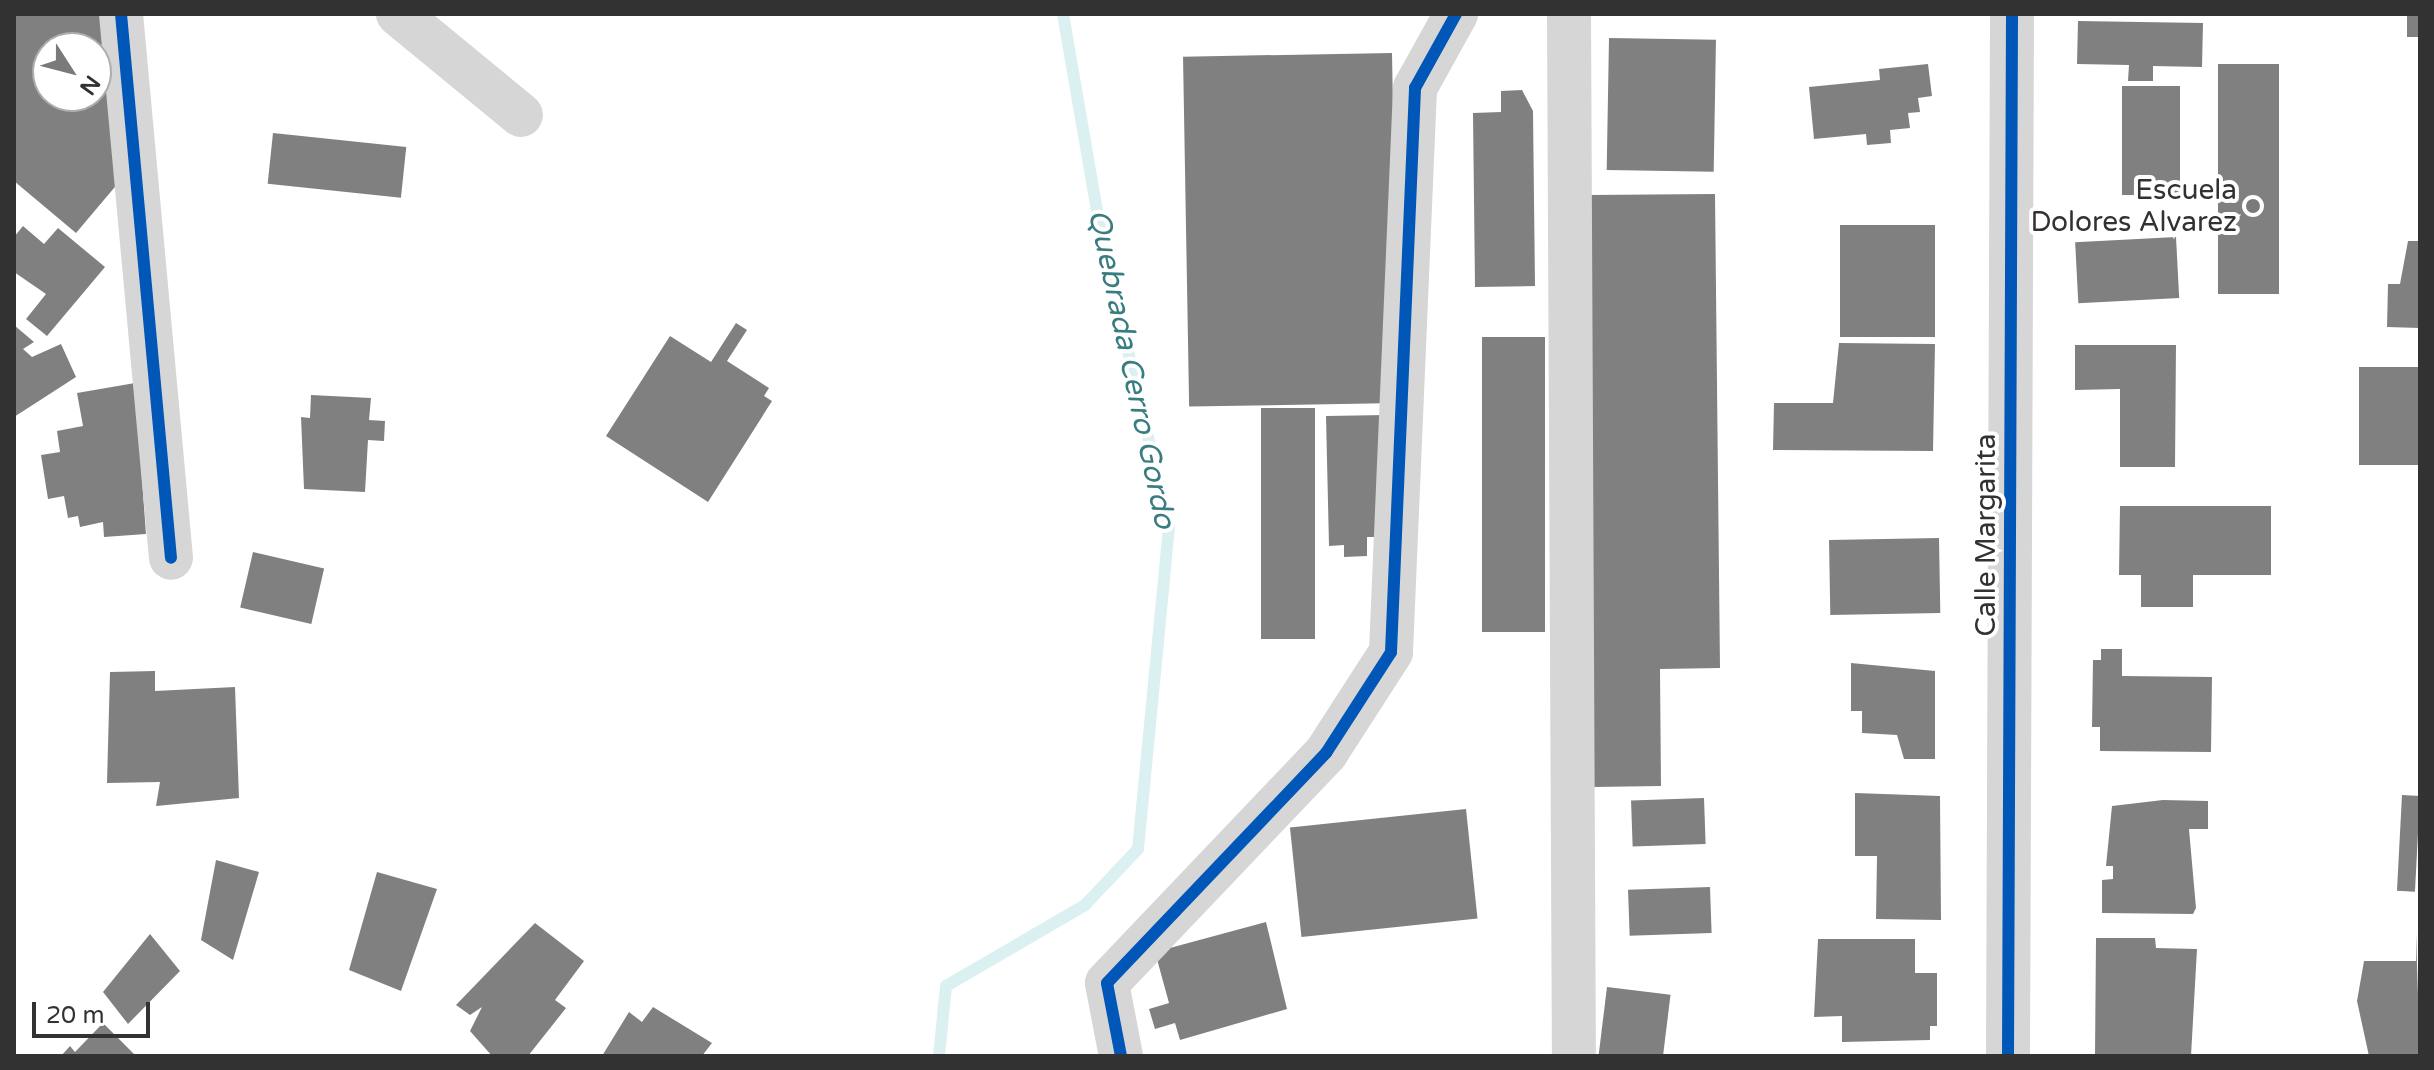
<!DOCTYPE html>
<style>
body{margin:0}
#map{position:relative;width:2434px;height:1070px;overflow:hidden;background:#fff;font-family:"Varela Round",sans-serif}
div>[style]{position:absolute}
[style*='--x']{left:calc(var(--x)*1px);top:calc(var(--y)*1px);width:calc(var(--w)*1px);rotate:calc(var(--a)*1deg)}
.stream>*{height:12px;margin:-6px;padding:0 6px;transform-origin:6px;border-radius:6px;background:#dbf0f1}
.building>*{inset:0;background:#808080;transform-origin:0 0}
.street>*{height:44px;margin:-22px;padding:0 22px;transform-origin:22px;border-radius:22px;background:#d6d6d6}
.cycleway>*{height:12px;margin:-6px;padding:0 6px;transform-origin:6px;border-radius:6px;background:#0057b8}
.dots>*{width:22px;height:22px;translate:-50% -50%;box-sizing:border-box;border:4px solid #fff;border-radius:50%}
span{translate:-50% -50%;white-space:nowrap;text-align:center;line-height:1.15;-webkit-text-stroke:8px #fff;paint-order:stroke}
.poi-label{font-size:28px;color:#323232}
.right{translate:-100% -50%;text-align:right}
.street-label{font-size:28px;color:#323232}
.water-label{font-size:30px;color:#397d80;font-style:italic}
.frame{position:absolute;inset:0;border:16px solid #323232;pointer-events:none}
.north{position:absolute;left:32px;top:32px;width:80px;height:80px;box-sizing:border-box;background:#fff;border:2px solid #adadad;border-radius:50%;rotate:126deg;font-size:22px;font-weight:700;line-height:32px;text-align:center;color:#323232}
.north::after{content:'';display:block;margin:auto;width:28px;height:36px;background:#7a7a7a;clip-path:polygon(50% 0,100% 100%,50% 72%,0 100%)}
.scale{position:absolute;left:32px;top:1002px;width:118px;height:36px;box-sizing:border-box;border:4px solid #323232;border-top:0;padding-left:10px;font-size:24px;line-height:28px;white-space:nowrap;color:#323232;-webkit-text-stroke:6px #fff;paint-order:stroke}
</style>
<div id="map">
<div class="stream">
<div style="--x:939;--y:1056;--w:70;--a:-84.3"></div>
<div style="--x:946;--y:986;--w:161;--a:-30.2"></div>
<div style="--x:1085;--y:905;--w:77;--a:-46.6"></div>
<div style="--x:1138;--y:849;--w:323;--a:-84.5"></div>
<div style="--x:1169;--y:527;--w:301;--a:-103.1"></div>
<div style="--x:1101;--y:234;--w:223;--a:-99.8"></div>
</div>
<div class="building">
<div style="clip-path:polygon(evenodd,14px 14px,100px 14px,125px 175px,76px 233px,14px 181px,14px 14px,48px 48px,96px 48px,96px 96px,48px 96px,48px 48px)"></div>
<div style="left:2407px;top:14px;width:13px;height:23px"></div>
<div style="clip-path:polygon(2078px 21px,2203px 23px,2202px 67px,2153px 66px,2153px 81px,2128px 81px,2129px 65px,2077px 64px)"></div>
<div style="left:1609px;top:38px;width:107px;height:132px;rotate:1deg"></div>
<div style="left:1392px;top:53px;width:350px;height:209px;rotate:89deg"></div>
<div style="clip-path:polygon(1928px 64px,1932px 96px,1918px 98px,1920px 112px,1908px 113px,1910px 128px,1890px 130px,1891px 143px,1867px 145px,1866px 134px,1814px 139px,1809px 87px,1880px 80px,1879px 69px)"></div>
<div style="left:2218px;top:64px;width:61px;height:230px"></div>
<div style="left:2122px;top:86px;width:58px;height:109px"></div>
<div style="clip-path:polygon(1522px 90px,1533px 111px,1535px 286px,1475px 287px,1473px 113px,1501px 112px,1501px 91px)"></div>
<div style="left:273px;top:133px;width:134px;height:51px;rotate:6deg"></div>
<div style="clip-path:polygon(1715px 194px,1720px 668px,1660px 669px,1661px 786px,1593px 787px,1588px 195px)"></div>
<div style="left:1840px;top:225px;width:95px;height:112px"></div>
<div style="clip-path:polygon(23px 226px,44px 244px,58px 228px,105px 267px,47px 336px,26px 319px,46px 294px,14px 272px,14px 237px)"></div>
<div style="left:2176px;top:237px;width:61px;height:101px;rotate:87deg"></div>
<div style="clip-path:polygon(2408px 241px,2420px 241px,2420px 328px,2387px 327px,2388px 284px,2400px 284px)"></div>
<div style="clip-path:polygon(736px 323px,747px 330px,727px 361px,769px 388px,764px 396px,772px 401px,708px 502px,606px 436px,670px 336px,711px 362px)"></div>
<div style="clip-path:polygon(14px 325px,34px 342px,23px 349px,32px 357px,61px 344px,76px 377px,14px 417px)"></div>
<div style="left:1482px;top:337px;width:63px;height:295px"></div>
<div style="clip-path:polygon(1839px 343px,1935px 344px,1933px 451px,1773px 450px,1774px 403px,1833px 403px)"></div>
<div style="clip-path:polygon(2075px 345px,2176px 345px,2175px 467px,2120px 467px,2120px 389px,2075px 390px)"></div>
<div style="left:2359px;top:367px;width:61px;height:98px"></div>
<div style="clip-path:polygon(135px 383px,146px 534px,104px 537px,103px 522px,80px 527px,78px 516px,68px 518px,64px 496px,48px 499px,41px 455px,60px 452px,57px 431px,83px 426px,77px 393px)"></div>
<div style="clip-path:polygon(311px 395px,371px 398px,369px 420px,385px 421px,384px 441px,368px 440px,365px 492px,304px 489px,301px 417px,310px 418px)"></div>
<div style="left:1315px;top:408px;width:231px;height:54px;rotate:90deg"></div>
<div style="clip-path:polygon(1386px 415px,1388px 537px,1367px 537px,1367px 556px,1344px 557px,1344px 545px,1329px 546px,1326px 416px)"></div>
<div style="clip-path:polygon(2120px 506px,2271px 506px,2271px 575px,2193px 575px,2193px 607px,2141px 607px,2141px 575px,2119px 575px)"></div>
<div style="left:1939px;top:538px;width:75px;height:110px;rotate:89deg"></div>
<div style="left:253px;top:552px;width:73px;height:57px;rotate:13deg"></div>
<div style="clip-path:polygon(2101px 649px,2122px 649px,2122px 676px,2212px 677px,2211px 752px,2100px 751px,2100px 727px,2092px 727px,2093px 660px,2101px 660px)"></div>
<div style="clip-path:polygon(1851px 663px,1935px 671px,1935px 759px,1904px 759px,1897px 735px,1862px 733px,1862px 711px,1851px 711px)"></div>
<div style="clip-path:polygon(155px 671px,155px 691px,235px 687px,239px 798px,156px 806px,160px 782px,107px 783px,110px 672px)"></div>
<div style="clip-path:polygon(1855px 793px,1940px 796px,1941px 920px,1876px 919px,1877px 856px,1855px 856px)"></div>
<div style="left:2402px;top:795px;width:18px;height:96px;rotate:3deg"></div>
<div style="left:1704px;top:798px;width:46px;height:73px;rotate:88deg"></div>
<div style="clip-path:polygon(2163px 800px,2208px 801px,2208px 829px,2189px 829px,2196px 908px,2193px 914px,2102px 913px,2102px 880px,2113px 879px,2113px 866px,2106px 866px,2112px 806px)"></div>
<div style="left:1466px;top:809px;width:110px;height:177px;rotate:84deg"></div>
<div style="clip-path:polygon(216px 860px,259px 872px,233px 960px,201px 940px)"></div>
<div style="clip-path:polygon(377px 872px,437px 889px,401px 991px,349px 970px)"></div>
<div style="left:1710px;top:887px;width:46px;height:82px;rotate:88deg"></div>
<div style="clip-path:polygon(1266px 922px,1287px 1009px,1180px 1040px,1175px 1023px,1155px 1029px,1149px 1009px,1169px 1003px,1155px 952px)"></div>
<div style="clip-path:polygon(535px 923px,584px 961px,555px 1000px,566px 1008px,528px 1056px,492px 1056px,470px 1031px,482px 1007px,470px 1015px,456px 1005px)"></div>
<div style="clip-path:polygon(2416px 933px,2420px 1056px,2369px 1056px,2357px 1001px,2364px 961px,2416px 961px)"></div>
<div style="clip-path:polygon(150px 934px,180px 971px,128px 1024px,103px 992px)"></div>
<div style="clip-path:polygon(2096px 938px,2155px 938px,2156px 948px,2197px 949px,2191px 1056px,2095px 1056px)"></div>
<div style="clip-path:polygon(1818px 939px,1915px 939px,1915px 973px,1937px 973px,1937px 1026px,1930px 1026px,1930px 1040px,1842px 1042px,1842px 1016px,1814px 1017px)"></div>
<div style="left:1607px;top:987px;width:64px;height:69px;rotate:7deg"></div>
<div style="clip-path:polygon(653px 1007px,712px 1043px,702px 1056px,602px 1056px,629px 1012px,642px 1022px)"></div>
<div style="clip-path:polygon(103px 1023px,136px 1056px,61px 1056px,70px 1046px,75px 1052px)"></div>
</div>
<div class="street">
<div style="--x:121;--y:14;--w:546;--a:84.75"></div>
<div style="--x:398;--y:14;--w:159;--a:39.4"></div>
<div style="--x:1569;--y:14;--w:1042;--a:89.73"></div>
<div style="--x:1121;--y:1056;--w:74;--a:-100.9"></div>
<div style="--x:1107;--y:983;--w:318;--a:-46.4"></div>
<div style="--x:1326;--y:753;--w:120;--a:-57.2"></div>
<div style="--x:1391;--y:652;--w:565;--a:-87.56"></div>
<div style="--x:1415;--y:88;--w:85;--a:-61"></div>
<div style="--x:2008;--y:1056;--w:1042;--a:-89.78"></div>
</div>
<div class="cycleway">
<div style="--x:121;--y:14;--w:546;--a:84.75"></div>
<div style="--x:1121;--y:1056;--w:74;--a:-100.9"></div>
<div style="--x:1107;--y:983;--w:318;--a:-46.4"></div>
<div style="--x:1326;--y:753;--w:120;--a:-57.2"></div>
<div style="--x:1391;--y:652;--w:565;--a:-87.56"></div>
<div style="--x:1415;--y:88;--w:85;--a:-61"></div>
<div style="--x:2008;--y:1056;--w:1042;--a:-89.78"></div>
</div>
<div class="dots">
<div style="left:2253px;top:206px;background:#7a7a7a"></div>
</div>
<div class="poi-label">
<span class="right" style="left:2237px;top:206px">Escuela<br>Dolores Alvarez</span>
</div>
<div class="street-label">
<span style="left:1986px;top:535px;rotate:-90deg">Calle Margarita</span>
</div>
<div class="water-label">
<span style="left:1131px;top:369px;rotate:78deg">Quebrada Cerro Gordo</span>
</div>
<div class="frame"></div>
<div class="north">N</div>
<div class="scale">20 m</div>
</div>
